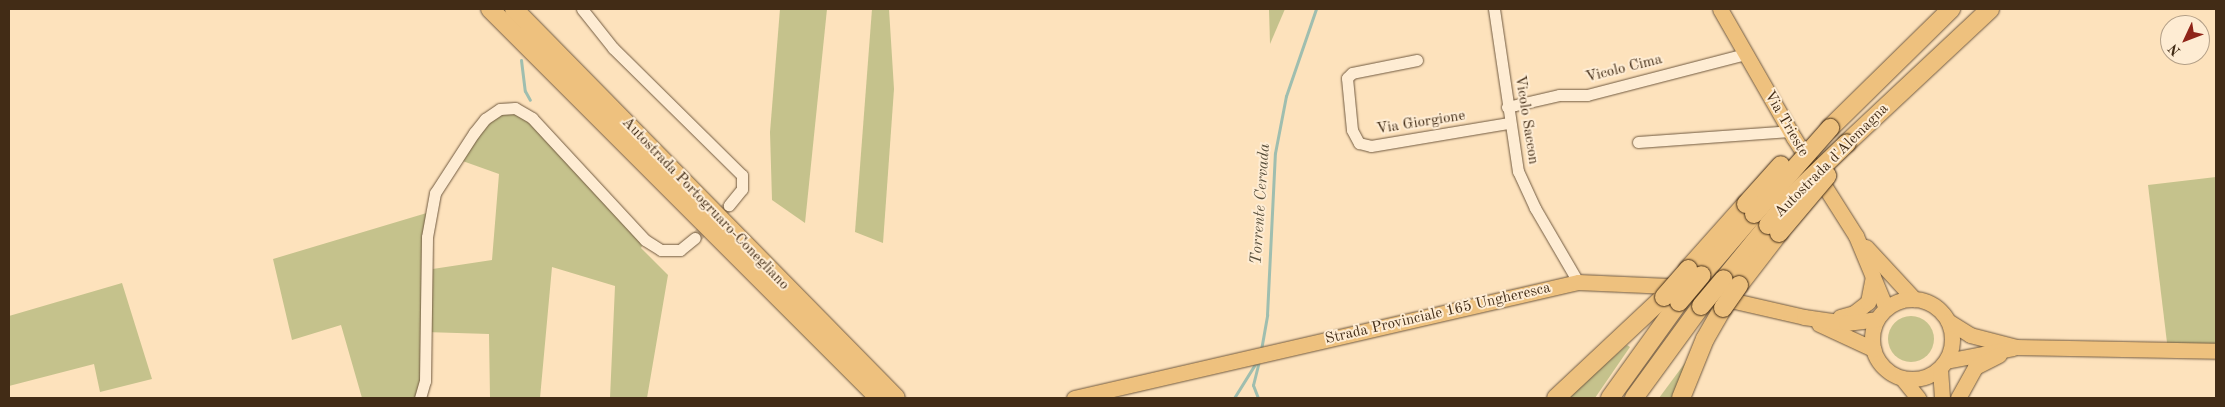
<!DOCTYPE html>
<style>
body{margin:0}
#map{position:relative;width:2225px;height:407px;overflow:hidden;background:#fde2bc;font-family:"Old Standard TT",serif}
div>[style]{position:absolute}
[style*='--x']{left:calc(var(--x)*1px);top:calc(var(--y)*1px);width:calc(var(--w)*1px);rotate:calc(var(--a)*1deg)}
.green>*{inset:0;background:#c5c28c}
.round{border-radius:50%}
.stream>*{height:3px;margin:-1.5px;padding:0 1.5px;transform-origin:1.5px;border-radius:1.5px;background:#9fbeaf}
.minor-tunnel>*{height:11px;margin-top:-5.5px;transform-origin:0;background:repeating-linear-gradient(90deg,#d8be9b 0 11px,transparent 0 16.5px)}
.roads{filter:drop-shadow(0 0 1px #715a40) drop-shadow(0 0 1px #715a40)}
.minor>*{height:11px;margin:-5.5px;padding:0 5.5px;transform-origin:5.5px;border-radius:5.5px;background:#feecd3}
.major>*{height:15px;margin:-7.5px;padding:0 7.5px;transform-origin:7.5px;border-radius:7.5px;background:#eec17e}
.major>.ring{margin:-7.5px;padding:0;box-sizing:content-box;background:none;border:15px solid #eec17e;border-radius:50%}
.highway>*{height:18px;margin:-9px;padding:0 9px;transform-origin:9px;border-radius:9px;background:#eec17e}
.bridges{filter:drop-shadow(0 0 1px #422c16) drop-shadow(0 0 1px #422c16)}
.highway-bridge>*{height:18px;margin:-9px;padding:0 9px;transform-origin:9px;border-radius:9px;background:#eec17e}
span{translate:-50% -50%;white-space:nowrap;text-align:center;line-height:1.15;-webkit-text-stroke:4px #feecd3;paint-order:stroke}
.street-label{font-size:15px;color:#422c16}
.water-label{font-size:16px;color:#59503c;font-style:italic}
.frame{position:absolute;inset:0;border:10px solid #422c16;pointer-events:none}
.north{position:absolute;left:2160px;top:15px;width:50px;height:50px;box-sizing:border-box;background:#feecd3;border:1px solid #b39f87;border-radius:50%;rotate:227deg;font-size:14px;font-weight:700;line-height:20px;text-align:center;color:#422c16}
.north::after{content:'';display:block;margin:auto;width:18px;height:22px;background:#8f2418;clip-path:polygon(50% 0,100% 100%,50% 72%,0 100%)}
</style>
<div id="map">
<div class="green">
<div style="clip-path:polygon(780px 9px,827px 9px,805px 223px,772px 200px,770px 132px)"></div>
<div style="clip-path:polygon(872px 9px,889px 9px,894px 89px,883px 243px,855px 232px)"></div>
<div style="clip-path:polygon(1269px 9px,1285px 9px,1270px 44px)"></div>
<div style="clip-path:polygon(500px 109px,532px 118px,645px 240px,641px 248px,668px 275px,647px 398px,610px 398px,615px 286px,552px 267px,540px 398px,490px 398px,489px 334px,425px 332px,420px 398px,362px 398px,341px 325px,292px 340px,273px 259px,430px 212px,426px 270px,492px 260px,499px 174px,457px 159px)"></div>
<div style="clip-path:polygon(2216px 177px,2216px 351px,2168px 351px,2148px 185px)"></div>
<div style="clip-path:polygon(122px 283px,152px 379px,100px 392px,94px 364px,9px 386px,9px 316px)"></div>
<div class="round" style="left:1888px;top:316px;width:46px;height:46px"></div>
<div style="clip-path:polygon(1627px 345px,1630px 347px,1595px 398px,1567px 398px)"></div>
<div style="clip-path:polygon(1696px 348px,1675px 398px,1659px 398px)"></div>
</div>
<div class="stream">
<div style="--x:521;--y:60;--w:31;--a:83"></div>
<div style="--x:525;--y:91;--w:10;--a:61"></div>
<div style="--x:1261;--y:350;--w:36;--a:-80"></div>
<div style="--x:1267;--y:315;--w:162;--a:-87.2"></div>
<div style="--x:1275;--y:153;--w:58;--a:-79.1"></div>
<div style="--x:1286;--y:96;--w:92;--a:-71"></div>
<div style="--x:1234;--y:398;--w:44;--a:-58.1"></div>
<div style="--x:1258;--y:398;--w:14;--a:-111"></div>
<div style="--x:1253;--y:385;--w:25;--a:-76"></div>
</div>
<div class="minor-tunnel">
<div style="--x:695;--y:238;--w:47;--a:-44.1"></div>
</div>
<div class="roads">
<div class="minor">
<div style="--x:582;--y:9;--w:50;--a:51.5"></div>
<div style="--x:613;--y:48;--w:181;--a:44.6"></div>
<div style="--x:742;--y:175;--w:14;--a:90"></div>
<div style="--x:742;--y:189;--w:21;--a:129"></div>
<div style="--x:1494;--y:9;--w:164;--a:81.6"></div>
<div style="--x:1518;--y:171;--w:41;--a:65.3"></div>
<div style="--x:1535;--y:208;--w:86;--a:59.8"></div>
<div style="--x:1417;--y:60;--w:66;--a:168.7"></div>
<div style="--x:1352;--y:73;--w:7;--a:135"></div>
<div style="--x:1347;--y:78;--w:52;--a:84.5"></div>
<div style="--x:1352;--y:130;--w:15;--a:62"></div>
<div style="--x:1359;--y:143;--w:12;--a:14"></div>
<div style="--x:1371;--y:146;--w:140;--a:-9.5"></div>
<div style="--x:1507;--y:107;--w:53;--a:-13"></div>
<div style="--x:1559;--y:95;--w:28;--a:0"></div>
<div style="--x:1587;--y:95;--w:164;--a:-14.5"></div>
<div style="--x:1638;--y:142;--w:152;--a:-4.1"></div>
<div style="--x:420;--y:398;--w:18;--a:-74"></div>
<div style="--x:425;--y:381;--w:144;--a:-89.2"></div>
<div style="--x:427;--y:237;--w:45;--a:-79.7"></div>
<div style="--x:435;--y:193;--w:72;--a:-57"></div>
<div style="--x:474;--y:133;--w:18;--a:-52"></div>
<div style="--x:485;--y:119;--w:18;--a:-34"></div>
<div style="--x:500;--y:109;--w:15;--a:-4"></div>
<div style="--x:515;--y:108;--w:20;--a:30"></div>
<div style="--x:532;--y:118;--w:166;--a:47.2"></div>
<div style="--x:645;--y:240;--w:19;--a:32"></div>
<div style="--x:661;--y:250;--w:19;--a:0"></div>
<div style="--x:680;--y:250;--w:19;--a:-39"></div>
</div>
<div class="major">
<div style="--x:1720;--y:9;--w:149;--a:60.2"></div>
<div style="--x:1794;--y:138;--w:116;--a:57.7"></div>
<div style="--x:1856;--y:236;--w:78;--a:67.4"></div>
<div style="--x:1866;--y:247;--w:71;--a:47.3"></div>
<div class="ring" style="left:1872px;top:299px;width:65px;height:65px"></div>
<div style="--x:1840;--y:317;--w:15;--a:-16"></div>
<div style="--x:1854;--y:313;--w:18;--a:-38"></div>
<div style="--x:1868;--y:302;--w:26;--a:-79"></div>
<div style="--x:1948;--y:321;--w:26;--a:32"></div>
<div style="--x:1970;--y:335;--w:48;--a:14.6"></div>
<div style="--x:2016;--y:347;--w:200;--a:1.1"></div>
<div style="--x:1819;--y:324;--w:60;--a:24.8"></div>
<div style="--x:1946;--y:361;--w:68;--a:-11"></div>
<div style="--x:1940;--y:369;--w:29;--a:86"></div>
<div style="--x:1902;--y:378;--w:26;--a:51"></div>
<div style="--x:1074;--y:398;--w:517;--a:-12.96"></div>
<div style="--x:1578;--y:282;--w:91;--a:2.5"></div>
<div style="--x:1669;--y:286;--w:139;--a:12.9"></div>
<div style="--x:1804;--y:317;--w:42;--a:8.1"></div>
<div style="--x:1846;--y:323;--w:31;--a:-7"></div>
<div style="--x:1958;--y:398;--w:35;--a:-61"></div>
<div style="--x:1975;--y:367;--w:27;--a:-27"></div>
</div>
<div class="highway">
<div style="--x:490;--y:9;--w:550;--a:45"></div>
<div style="--x:514;--y:9;--w:545;--a:45.52"></div>
<div style="--x:1830;--y:128;--w:170;--a:-44.5"></div>
<div style="--x:1847;--y:143;--w:196;--a:-43.1"></div>
<div style="--x:1688;--y:269;--w:87;--a:-48.3"></div>
<div style="--x:1702;--y:275;--w:80;--a:-49.6"></div>
<div style="--x:1724;--y:279;--w:70;--a:-50.8"></div>
<div style="--x:1739;--y:285;--w:66;--a:-52.4"></div>
<div style="--x:1556;--y:398;--w:148;--a:-43.1"></div>
<div style="--x:1610;--y:398;--w:118;--a:-54.3"></div>
<div style="--x:1634;--y:398;--w:114;--a:-53.9"></div>
<div style="--x:1681;--y:398;--w:64;--a:-67.9"></div>
<div style="--x:1705;--y:339;--w:36;--a:-60"></div>
</div>
</div>
<div class="bridges">
<div class="highway-bridge">
<div style="--x:1746;--y:204;--w:52;--a:-48.1"></div>
<div style="--x:1754;--y:214;--w:115;--a:-48.5"></div>
<div style="--x:1768;--y:225;--w:38;--a:-50"></div>
<div style="--x:1792;--y:196;--w:76;--a:-43.9"></div>
<div style="--x:1779;--y:233;--w:75;--a:-49.9"></div>
<div style="--x:1664;--y:297;--w:37;--a:-49"></div>
<div style="--x:1679;--y:302;--w:35;--a:-50"></div>
<div style="--x:1701;--y:306;--w:35;--a:-50"></div>
<div style="--x:1723;--y:308;--w:28;--a:-55"></div>
</div>
</div>
<div class="street-label">
<span style="left:1624px;top:69px;rotate:-14deg">Vicolo Cima</span>
<span style="left:1526px;top:120px;rotate:81deg">Vicolo Saccon</span>
<span style="left:1421px;top:123px;rotate:-9deg">Via Giorgione</span>
<span style="left:1786px;top:124px;rotate:60deg">Via Trieste</span>
<span style="left:1832px;top:161px;rotate:-45deg">Autostrada d'Alemagna</span>
<span style="left:705px;top:204px;rotate:46deg">Autostrada Portogruaro-Conegliano</span>
<span style="left:1438px;top:314px;rotate:-13deg">Strada Provinciale 165 Ungheresca</span>
</div>
<div class="water-label">
<span style="left:1261px;top:204px;rotate:-86deg">Torrente Cervada</span>
</div>
<div class="frame"></div>
<div class="north">N</div>
</div>
